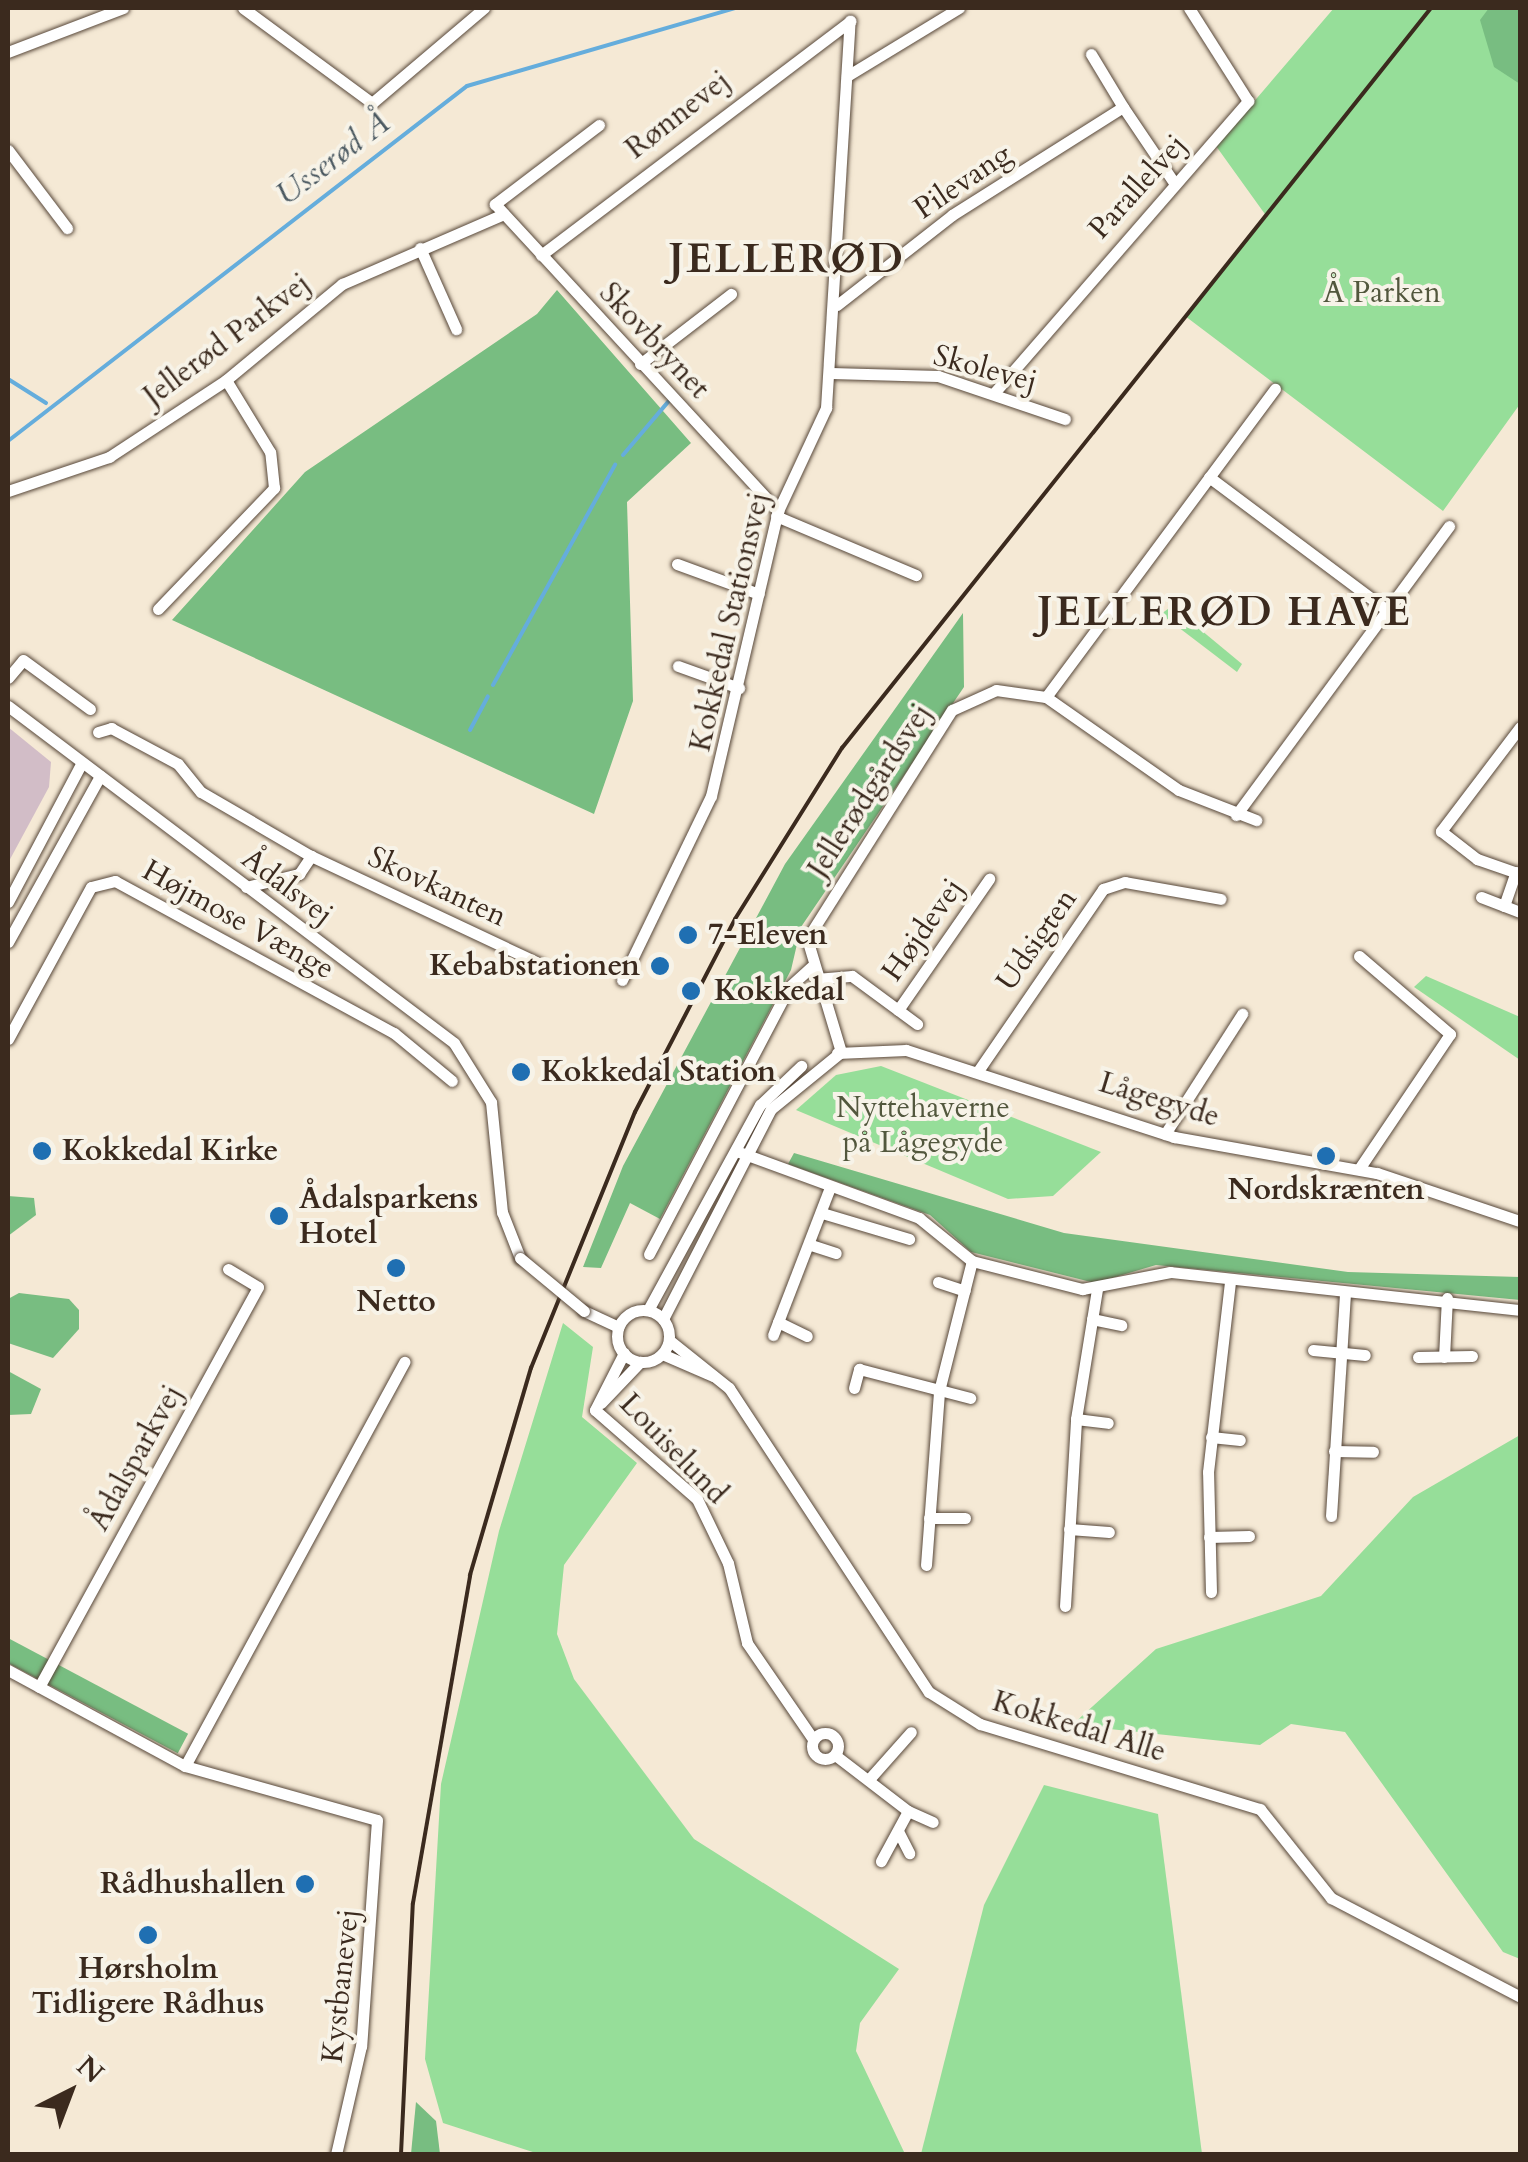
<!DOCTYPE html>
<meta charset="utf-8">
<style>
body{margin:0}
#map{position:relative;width:1528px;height:2162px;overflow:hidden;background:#f5e9d5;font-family:Cardo,serif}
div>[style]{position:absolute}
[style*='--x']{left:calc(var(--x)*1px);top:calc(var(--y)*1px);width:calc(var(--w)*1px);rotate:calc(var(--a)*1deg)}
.industrial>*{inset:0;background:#d2bdc7}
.green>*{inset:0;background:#96de99}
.forest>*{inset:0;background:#78bd81;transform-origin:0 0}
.stream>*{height:4px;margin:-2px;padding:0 2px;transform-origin:2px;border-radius:2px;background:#65addc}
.roads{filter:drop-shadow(0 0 2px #574739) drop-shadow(0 0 2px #574739)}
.minor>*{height:11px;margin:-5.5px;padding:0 5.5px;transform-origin:5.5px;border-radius:5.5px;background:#fff}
.minor>.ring{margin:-5.5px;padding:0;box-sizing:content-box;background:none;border:11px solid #fff;border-radius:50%}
.rail>*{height:4px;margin:-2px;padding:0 2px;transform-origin:2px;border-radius:2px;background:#3b2a1e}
.bridges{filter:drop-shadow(0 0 2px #574739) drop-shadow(0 0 2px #574739)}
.minor-bridge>*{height:11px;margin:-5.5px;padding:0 5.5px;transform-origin:5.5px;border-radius:5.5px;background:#fff}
.dots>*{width:28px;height:28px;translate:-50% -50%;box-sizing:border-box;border:5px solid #f7f3e8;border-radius:50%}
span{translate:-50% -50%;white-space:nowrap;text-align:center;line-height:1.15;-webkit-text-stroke:8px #f7f3e8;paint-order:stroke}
.street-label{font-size:30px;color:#3b2a1e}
.park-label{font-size:30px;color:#52573d}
.poi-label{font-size:30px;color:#3b2a1e;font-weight:700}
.left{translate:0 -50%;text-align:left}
.right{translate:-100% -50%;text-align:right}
.water-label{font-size:32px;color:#4a5860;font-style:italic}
.district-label{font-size:40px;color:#3b2a1e;font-weight:700;letter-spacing:2.5px}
.frame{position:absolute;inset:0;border:10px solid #3b2a1e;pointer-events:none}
.north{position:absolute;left:20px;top:2042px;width:100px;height:100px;-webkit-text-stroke:8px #f7f3e8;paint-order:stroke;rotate:42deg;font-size:28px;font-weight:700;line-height:40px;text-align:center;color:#3b2a1e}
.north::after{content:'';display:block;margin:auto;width:35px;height:45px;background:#3b2a1e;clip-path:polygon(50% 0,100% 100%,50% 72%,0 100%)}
</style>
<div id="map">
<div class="industrial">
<div style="clip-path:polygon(8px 727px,51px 762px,49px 787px,8px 863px)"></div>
</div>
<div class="green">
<div style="clip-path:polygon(1334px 8px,1520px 8px,1520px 404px,1443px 511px,1185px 316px,1267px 217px,1216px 146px)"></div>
<div style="clip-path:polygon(1172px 606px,1242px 664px,1237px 672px,1161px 614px)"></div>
<div style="clip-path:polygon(1426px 976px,1520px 1017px,1520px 1060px,1414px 987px)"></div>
<div style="clip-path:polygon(881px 1066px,1101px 1152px,1053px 1196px,1008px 1199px,796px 1110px,836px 1075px)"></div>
<div style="clip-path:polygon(563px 1323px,593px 1347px,582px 1417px,637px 1463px,564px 1565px,557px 1634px,574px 1679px,694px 1839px,899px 1969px,860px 2023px,856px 2051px,905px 2154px,539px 2154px,443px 2123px,425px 2059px,441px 1784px,499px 1531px)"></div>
<div style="clip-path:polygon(1520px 1435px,1520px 1959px,1503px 1952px,1345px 1732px,1291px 1724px,1260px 1745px,1072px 1725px,1156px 1649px,1321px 1596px,1413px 1497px)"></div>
<div style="clip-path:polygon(1044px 1785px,1158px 1814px,1202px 2154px,921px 2154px,984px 1905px)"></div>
</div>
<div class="forest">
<div style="clip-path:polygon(1489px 8px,1520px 8px,1520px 84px,1494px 67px,1480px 20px)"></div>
<div style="clip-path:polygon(557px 290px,691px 443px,627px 502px,633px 701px,594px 814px,172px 620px,305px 472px,537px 314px)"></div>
<div style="clip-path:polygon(963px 613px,964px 687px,801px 927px,791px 970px,660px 1219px,630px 1203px,601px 1268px,583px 1267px,623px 1166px,785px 864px)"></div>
<div style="clip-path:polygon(794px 1153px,1064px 1233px,1348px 1272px,1520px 1277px,1520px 1300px,1156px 1265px,1095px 1283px,971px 1252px,930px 1215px,788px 1164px)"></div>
<div style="clip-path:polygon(8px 1196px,34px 1198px,36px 1215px,8px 1236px)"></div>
<div style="clip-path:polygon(19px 1293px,69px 1299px,79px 1310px,79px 1329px,53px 1358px,8px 1343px,8px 1299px)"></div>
<div style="clip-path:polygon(8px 1371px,41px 1389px,31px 1414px,8px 1415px)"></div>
<div style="left:8px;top:1638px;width:204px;height:22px;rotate:28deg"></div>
<div style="clip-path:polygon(416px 2102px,436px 2121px,440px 2154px,411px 2154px)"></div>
</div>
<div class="stream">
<div style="--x:8;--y:379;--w:45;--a:32.3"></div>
<div style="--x:8;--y:441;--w:580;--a:-37.72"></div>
<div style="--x:467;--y:86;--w:279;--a:-16.2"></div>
<div style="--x:623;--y:455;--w:70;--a:-49.7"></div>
<div style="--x:493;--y:685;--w:252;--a:-61"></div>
<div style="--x:470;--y:730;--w:38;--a:-62"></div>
</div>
<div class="roads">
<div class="minor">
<div style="--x:243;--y:8;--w:160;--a:36.4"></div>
<div style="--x:372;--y:103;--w:147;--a:-40.3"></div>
<div style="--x:8;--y:52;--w:123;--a:-20.9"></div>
<div style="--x:1091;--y:54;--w:62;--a:58.9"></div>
<div style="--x:847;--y:76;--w:131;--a:-31.3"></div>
<div style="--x:599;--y:125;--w:131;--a:142.8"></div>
<div style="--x:495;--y:204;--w:418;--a:47.3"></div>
<div style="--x:8;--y:150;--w:98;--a:52.9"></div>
<div style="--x:420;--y:248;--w:89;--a:66"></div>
<div style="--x:541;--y:255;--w:388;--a:-37.1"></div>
<div style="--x:837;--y:305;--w:146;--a:-38"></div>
<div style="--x:952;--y:215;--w:202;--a:-32.3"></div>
<div style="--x:1123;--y:107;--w:93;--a:56"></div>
<div style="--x:640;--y:364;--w:115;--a:-37.6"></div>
<div style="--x:831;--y:373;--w:107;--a:1.6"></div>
<div style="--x:938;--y:376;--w:134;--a:18.7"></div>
<div style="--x:995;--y:392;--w:386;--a:-49"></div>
<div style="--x:1248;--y:101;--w:110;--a:-122.4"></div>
<div style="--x:1209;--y:477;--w:222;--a:36.8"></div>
<div style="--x:8;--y:491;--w:107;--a:-18.6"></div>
<div style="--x:109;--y:457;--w:140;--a:-33.3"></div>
<div style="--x:226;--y:380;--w:151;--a:-39.6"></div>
<div style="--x:342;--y:284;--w:176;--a:-23.4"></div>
<div style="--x:776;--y:516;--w:152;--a:22.9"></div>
<div style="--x:677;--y:564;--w:87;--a:20.1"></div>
<div style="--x:158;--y:609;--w:168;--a:-46.2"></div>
<div style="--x:274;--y:488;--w:36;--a:-96"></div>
<div style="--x:270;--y:452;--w:84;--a:-121.4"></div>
<div style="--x:678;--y:666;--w:65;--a:19.8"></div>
<div style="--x:8;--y:678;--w:23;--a:-50"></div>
<div style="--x:23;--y:660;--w:83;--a:36.2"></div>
<div style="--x:1046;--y:697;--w:384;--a:-53.4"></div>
<div style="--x:8;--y:706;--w:559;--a:37.07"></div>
<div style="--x:454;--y:1043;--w:70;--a:57.9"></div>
<div style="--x:491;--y:1102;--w:111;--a:84.3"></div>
<div style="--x:502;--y:1212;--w:49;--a:68.6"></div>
<div style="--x:1520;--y:727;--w:131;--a:127.2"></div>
<div style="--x:1441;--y:831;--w:46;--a:37.9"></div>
<div style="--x:1477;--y:859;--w:46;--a:19.2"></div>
<div style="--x:98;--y:732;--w:14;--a:-17"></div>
<div style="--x:111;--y:728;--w:76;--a:28.2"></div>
<div style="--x:178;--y:764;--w:36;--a:51"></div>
<div style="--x:201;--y:792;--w:127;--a:30.2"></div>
<div style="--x:311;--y:856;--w:254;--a:25.2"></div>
<div style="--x:1236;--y:815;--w:359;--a:-53.6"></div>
<div style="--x:246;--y:887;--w:55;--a:-13.8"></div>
<div style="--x:299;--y:874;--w:22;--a:-56"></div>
<div style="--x:1481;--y:897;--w:42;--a:21"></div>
<div style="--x:8;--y:902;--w:158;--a:-62.1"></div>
<div style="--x:1504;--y:906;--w:36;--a:-71"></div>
<div style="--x:8;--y:942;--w:190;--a:-61"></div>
<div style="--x:1359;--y:956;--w:120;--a:40.6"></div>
<div style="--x:1450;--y:1034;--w:163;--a:124"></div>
<div style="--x:816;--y:979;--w:36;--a:-5"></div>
<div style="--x:852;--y:976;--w:81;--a:36.4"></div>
<div style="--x:622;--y:980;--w:204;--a:-64.2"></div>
<div style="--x:711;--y:796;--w:293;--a:-76.8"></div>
<div style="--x:778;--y:511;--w:114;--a:-65"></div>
<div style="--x:826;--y:408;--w:388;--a:-86.5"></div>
<div style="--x:898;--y:1010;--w:160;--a:-55.2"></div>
<div style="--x:8;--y:1039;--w:173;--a:-61.4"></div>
<div style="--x:91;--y:887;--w:25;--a:-14"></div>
<div style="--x:115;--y:881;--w:318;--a:28.6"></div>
<div style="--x:394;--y:1033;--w:75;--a:39.6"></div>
<div style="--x:837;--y:1053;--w:69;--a:-2.5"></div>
<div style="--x:906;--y:1050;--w:282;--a:18"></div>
<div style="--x:1174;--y:1137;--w:206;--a:10.1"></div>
<div style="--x:1377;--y:1173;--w:151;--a:18.6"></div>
<div style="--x:978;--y:1071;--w:221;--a:-55.5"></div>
<div style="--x:1103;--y:889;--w:23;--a:-18"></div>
<div style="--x:1125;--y:882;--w:97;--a:10"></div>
<div style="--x:1165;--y:1134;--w:143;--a:-57.3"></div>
<div style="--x:739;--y:1152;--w:192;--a:20.1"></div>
<div style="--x:919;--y:1218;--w:68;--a:39.1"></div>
<div style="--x:972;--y:1261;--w:114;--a:14.3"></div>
<div style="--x:1082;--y:1289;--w:90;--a:-10.9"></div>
<div style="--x:1170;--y:1272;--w:352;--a:6.2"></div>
<div style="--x:822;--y:1213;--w:91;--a:16.6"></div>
<div style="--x:811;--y:1245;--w:26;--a:18"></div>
<div style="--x:649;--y:1254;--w:301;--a:-62.3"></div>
<div style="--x:789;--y:987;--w:30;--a:-42"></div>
<div style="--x:938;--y:1282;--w:28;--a:18"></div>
<div style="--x:648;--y:1310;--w:234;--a:-61.4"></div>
<div style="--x:760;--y:1105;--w:57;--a:-43.6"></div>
<div class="ring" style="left:617px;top:1310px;width:41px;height:41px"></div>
<div style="--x:584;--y:1311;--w:38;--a:25"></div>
<div style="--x:663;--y:1319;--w:236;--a:-62.8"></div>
<div style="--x:771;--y:1109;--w:90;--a:-39.2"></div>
<div style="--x:841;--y:1052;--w:118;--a:-106.7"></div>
<div style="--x:807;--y:939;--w:271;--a:-57.7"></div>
<div style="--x:952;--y:710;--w:48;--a:-24.4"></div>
<div style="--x:996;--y:690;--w:50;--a:8"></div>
<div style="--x:1046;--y:697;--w:162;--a:35"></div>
<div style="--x:1179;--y:790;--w:83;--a:21.3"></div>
<div style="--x:1092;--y:1319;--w:30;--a:12"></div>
<div style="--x:778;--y:1322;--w:32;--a:26"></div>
<div style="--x:773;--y:1335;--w:159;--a:-68.9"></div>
<div style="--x:669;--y:1340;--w:77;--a:38.7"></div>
<div style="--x:729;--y:1388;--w:364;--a:56.7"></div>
<div style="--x:929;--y:1692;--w:60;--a:32.1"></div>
<div style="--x:980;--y:1724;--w:293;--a:16.9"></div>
<div style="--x:1260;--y:1809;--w:114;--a:51.4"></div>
<div style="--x:1331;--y:1898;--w:213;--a:27.6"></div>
<div style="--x:1313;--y:1350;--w:52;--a:5.5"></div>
<div style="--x:624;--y:1353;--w:64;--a:117"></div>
<div style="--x:595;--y:1410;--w:135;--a:41.1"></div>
<div style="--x:697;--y:1499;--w:71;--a:64.2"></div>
<div style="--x:728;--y:1563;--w:82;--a:76.6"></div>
<div style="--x:747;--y:1643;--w:116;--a:55.5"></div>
<div style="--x:662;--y:1354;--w:56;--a:23.3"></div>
<div style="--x:1418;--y:1357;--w:54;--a:-1.1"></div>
<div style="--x:1444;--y:1357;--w:59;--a:-87.1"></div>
<div style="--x:854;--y:1388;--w:20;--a:-75"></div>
<div style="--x:859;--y:1369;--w:115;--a:14.6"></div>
<div style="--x:601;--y:1403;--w:57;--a:-46.4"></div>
<div style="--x:1076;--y:1419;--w:32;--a:7"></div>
<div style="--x:1211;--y:1437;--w:29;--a:6"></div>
<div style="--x:1334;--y:1451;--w:39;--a:1"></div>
<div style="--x:1331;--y:1516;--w:223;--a:-86.4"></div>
<div style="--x:929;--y:1518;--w:36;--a:0"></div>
<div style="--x:1069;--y:1529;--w:40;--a:4.3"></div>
<div style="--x:1209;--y:1537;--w:40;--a:-1.4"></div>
<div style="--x:926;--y:1565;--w:174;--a:-85.7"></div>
<div style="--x:939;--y:1391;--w:134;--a:-75.8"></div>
<div style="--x:1211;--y:1592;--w:120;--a:-91.4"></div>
<div style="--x:1208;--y:1472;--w:192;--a:-83.4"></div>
<div style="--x:1065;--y:1606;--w:187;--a:-86.6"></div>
<div style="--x:1076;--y:1419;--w:131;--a:-80.8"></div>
<div style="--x:8;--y:1670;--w:201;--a:28.5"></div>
<div style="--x:185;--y:1766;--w:199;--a:15.7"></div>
<div style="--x:377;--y:1820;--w:227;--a:94"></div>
<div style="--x:361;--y:2046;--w:111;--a:103"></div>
<div style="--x:39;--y:1687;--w:456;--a:-61.3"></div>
<div style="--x:258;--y:1287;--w:35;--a:-149"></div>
<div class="ring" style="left:812px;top:1733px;width:15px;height:15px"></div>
<div style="--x:835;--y:1755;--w:92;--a:37.5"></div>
<div style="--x:908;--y:1811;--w:57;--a:118.4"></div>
<div style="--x:185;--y:1766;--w:460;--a:-61.5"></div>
<div style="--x:871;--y:1777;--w:60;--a:-48.4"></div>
<div style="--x:908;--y:1811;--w:27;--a:24"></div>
<div style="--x:898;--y:1831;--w:25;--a:63"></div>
</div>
</div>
<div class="rail">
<div style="--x:401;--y:2154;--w:251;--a:-87.3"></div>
<div style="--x:413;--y:1903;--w:333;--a:-80.1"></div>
<div style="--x:470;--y:1575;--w:216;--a:-73.6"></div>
<div style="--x:531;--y:1368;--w:276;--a:-67.9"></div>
<div style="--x:635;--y:1112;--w:217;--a:-62.6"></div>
<div style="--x:735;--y:919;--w:202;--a:-58"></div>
<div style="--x:842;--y:748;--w:946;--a:-51.48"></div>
</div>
<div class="bridges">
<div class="minor-bridge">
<div style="--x:520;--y:1258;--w:83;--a:39.6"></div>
</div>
</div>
<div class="dots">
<div style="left:688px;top:935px;background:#1f6fb2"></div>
<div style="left:660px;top:966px;background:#1f6fb2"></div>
<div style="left:691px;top:991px;background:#1f6fb2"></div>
<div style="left:521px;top:1072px;background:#1f6fb2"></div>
<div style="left:42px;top:1151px;background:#1f6fb2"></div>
<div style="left:1326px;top:1156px;background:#1f6fb2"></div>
<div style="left:279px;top:1216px;background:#1f6fb2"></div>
<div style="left:396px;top:1268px;background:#1f6fb2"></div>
<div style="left:305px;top:1884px;background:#1f6fb2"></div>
<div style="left:148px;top:1935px;background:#1f6fb2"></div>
</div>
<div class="street-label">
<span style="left:678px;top:115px;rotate:-38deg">Rønnevej</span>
<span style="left:963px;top:182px;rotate:-34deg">Pilevang</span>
<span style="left:1138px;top:187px;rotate:-48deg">Parallelvej</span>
<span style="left:227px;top:340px;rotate:-37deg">Jellerød Parkvej</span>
<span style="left:654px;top:341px;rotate:47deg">Skovbrynet</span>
<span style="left:985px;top:369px;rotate:15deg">Skolevej</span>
<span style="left:730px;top:622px;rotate:-77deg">Kokkedal Stationsvej</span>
<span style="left:870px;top:791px;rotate:-57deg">Jellerødgårdsvej</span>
<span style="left:287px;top:887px;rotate:37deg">Ådalsvej</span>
<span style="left:437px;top:887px;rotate:25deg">Skovkanten</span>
<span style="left:238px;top:920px;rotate:29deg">Højmose Vænge</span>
<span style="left:923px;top:930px;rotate:-55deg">Højdevej</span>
<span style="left:1037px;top:940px;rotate:-55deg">Udsigten</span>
<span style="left:1159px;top:1100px;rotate:17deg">Lågegyde</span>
<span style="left:673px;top:1449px;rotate:46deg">Louiselund</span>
<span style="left:136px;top:1458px;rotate:-61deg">Ådalsparkvej</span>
<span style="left:1079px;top:1727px;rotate:17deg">Kokkedal Alle</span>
<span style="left:341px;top:1986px;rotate:-84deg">Kystbanevej</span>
</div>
<div class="park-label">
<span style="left:1382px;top:293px">Å Parken</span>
<span style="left:923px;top:1125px">Nyttehaverne<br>på Lågegyde</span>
</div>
<div class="poi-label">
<span class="left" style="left:708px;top:935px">7-Eleven</span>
<span class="right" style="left:640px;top:966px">Kebabstationen</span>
<span class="left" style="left:714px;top:991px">Kokkedal</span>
<span class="left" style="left:541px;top:1072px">Kokkedal Station</span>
<span class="left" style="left:62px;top:1151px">Kokkedal Kirke</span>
<span style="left:1326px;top:1190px">Nordskrænten</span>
<span class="left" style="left:299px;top:1216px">Ådalsparkens<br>Hotel</span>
<span style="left:396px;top:1302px">Netto</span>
<span class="right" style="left:285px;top:1884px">Rådhushallen</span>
<span style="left:148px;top:1986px">Hørsholm<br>Tidligere Rådhus</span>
</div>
<div class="water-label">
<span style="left:333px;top:159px;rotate:-37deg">Usserød Å</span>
</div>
<div class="district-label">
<span style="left:787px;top:260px">JELLERØD</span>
<span style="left:1225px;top:613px">JELLERØD HAVE</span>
</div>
<div class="frame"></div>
<div class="north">N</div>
</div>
